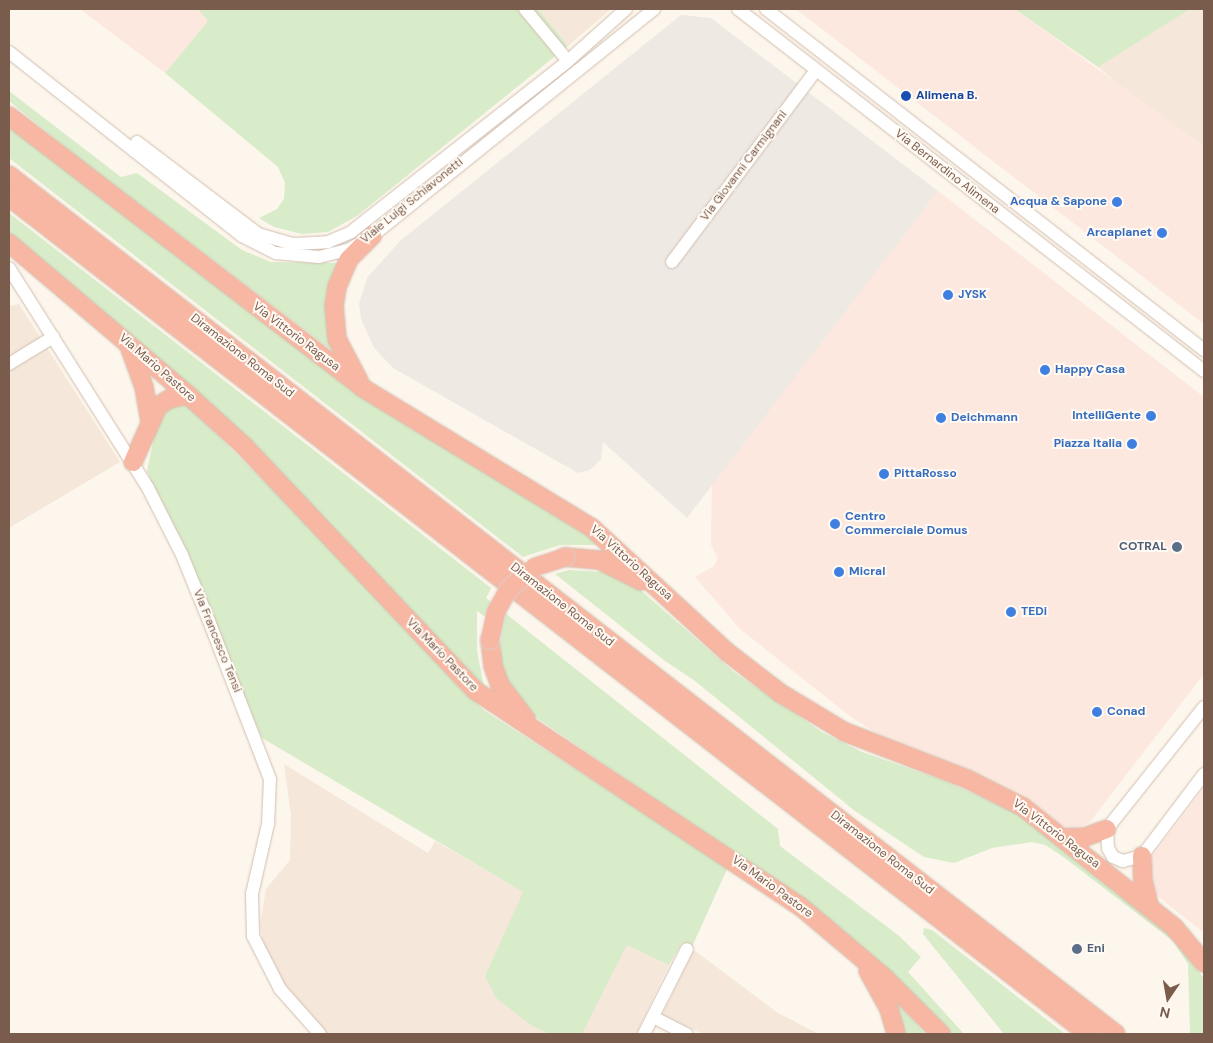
<!DOCTYPE html>
<style>
body{margin:0}
#map{position:relative;width:1213px;height:1043px;overflow:hidden;background:#fdf6ec;font-family:"DM Sans",sans-serif}
div>[style]{position:absolute}
[style*='--x']{left:calc(var(--x)*1px);top:calc(var(--y)*1px);width:calc(var(--w)*1px);rotate:calc(var(--a)*1deg)}
.residential>*{inset:0;background:#f5e8da}
.commercial>*{inset:0;background:#fde8e0}
.industrial>*{inset:0;background:#efe9e4}
.green>*{inset:0;background:#d8ecc9}
.roads{filter:drop-shadow(0 0 1px #d1beb0) drop-shadow(0 0 1px #d1beb0)}
.minor>*{height:12px;margin:-6px;padding:0 6px;transform-origin:6px;border-radius:6px;background:#fff}
.highway>*{height:18px;margin:-9px;padding:0 9px;transform-origin:9px;border-radius:9px;background:#f7b7a3}
.bridges{filter:drop-shadow(0 0 1px #dad1cd) drop-shadow(0 0 1px #dad1cd)}
.highway-bridge>*{height:18px;margin:-9px;padding:0 9px;transform-origin:9px;border-radius:9px;background:#f7b7a3}
.dots>*{width:14px;height:14px;translate:-50% -50%;box-sizing:border-box;border:2px solid #fffaf3;border-radius:50%}
span{translate:-50% -50%;white-space:nowrap;text-align:center;line-height:1.15;-webkit-text-stroke:4px #fffaf3;paint-order:stroke}
.transit-label{font-size:12px;color:#164399;font-weight:700}
.left{translate:0 -50%;text-align:left}
.street-label{font-size:12px;color:#7a5c4d}
.shop-label{font-size:12px;color:#366cbe;font-weight:700}
.right{translate:-100% -50%;text-align:right}
.service-label{font-size:12px;color:#4e5e75;font-weight:700}
.frame{position:absolute;inset:0;border:10px solid #7a5c4d;pointer-events:none}
.north{position:absolute;left:1143px;top:973px;width:50px;height:50px;-webkit-text-stroke:4px #fffaf3;paint-order:stroke;rotate:192deg;font-size:14px;font-weight:700;line-height:20px;text-align:center;color:#7a5c4d}
.north::after{content:'';display:block;margin:auto;width:18px;height:22px;background:#7a5c4d;clip-path:polygon(50% 0,100% 100%,50% 72%,0 100%)}
</style>
<div id="map">
<div class="residential">
<div style="clip-path:polygon(538px 9px,611px 9px,568px 46px)"></div>
<div style="clip-path:polygon(1015px 9px,1204px 9px,1204px 146px,1136px 99px,1098px 67px)"></div>
<div style="clip-path:polygon(19px 304px,120px 462px,9px 528px,9px 306px)"></div>
<div style="clip-path:polygon(284px 764px,428px 853px,435px 841px,524px 892px,485px 976px,532px 1026px,549px 1034px,327px 1034px,294px 1001px,277px 976px,265px 951px,260px 925px,266px 889px,290px 860px,291px 815px)"></div>
<div style="clip-path:polygon(627px 944px,669px 965px,636px 1034px,582px 1034px)"></div>
<div style="clip-path:polygon(694px 950px,778px 1013px,819px 1034px,703px 1034px,662px 1015px)"></div>
</div>
<div class="commercial">
<div style="clip-path:polygon(80px 9px,198px 9px,209px 21px,165px 73px)"></div>
<div style="clip-path:polygon(796px 9px,1015px 9px,1204px 146px,1204px 324px)"></div>
<div style="clip-path:polygon(938px 191px,1204px 397px,1204px 674px,1089px 823px,1076px 830px,1067px 829px,1021px 795px,884px 738px,851px 717px,740px 629px,695px 577px,714px 566px,718px 558px,711px 545px,712px 483px)"></div>
<div style="clip-path:polygon(1204px 788px,1204px 933px,1149px 889px,1146px 864px)"></div>
</div>
<div class="industrial">
<div style="clip-path:polygon(681px 15px,711px 18px,938px 191px,687px 518px,603px 442px,601px 459px,590px 470px,578px 473px,393px 368px,374px 348px,361px 319px,359px 304px,367px 278px,400px 241px)"></div>
</div>
<div class="green">
<div style="clip-path:polygon(198px 9px,538px 9px,568px 46px,357px 216px,328px 232px,302px 234px,274px 227px,259px 218px,277px 209px,284px 199px,285px 183px,278px 167px,165px 73px,208px 21px)"></div>
<div style="clip-path:polygon(1015px 9px,1190px 9px,1098px 67px)"></div>
<div style="clip-path:polygon(9px 91px,121px 177px,137px 173px,242px 250px,271px 262px,342px 263px,326px 299px,329px 340px,334px 352px,76px 156px,9px 101px)"></div>
<div style="clip-path:polygon(9px 125px,175px 254px,573px 523px,600px 545px,560px 545px,523px 557px,9px 158px)"></div>
<div style="clip-path:polygon(9px 213px,491px 588px,486px 598px,778px 829px,780px 846px,898px 935px,921px 957px,908px 972px,964px 1034px,947px 1034px,665px 806px,527px 711px,513px 697px,501px 664px,501px 628px,477px 611px,477px 651px,484px 687px,450px 655px,328px 521px,228px 422px,9px 234px)"></div>
<div style="clip-path:polygon(178px 400px,187px 405px,353px 569px,460px 688px,485px 711px,728px 867px,691px 949px,682px 943px,669px 965px,627px 945px,582px 1034px,549px 1034px,532px 1026px,496px 998px,485px 976px,523px 892px,262px 738px,147px 471px,159px 413px)"></div>
<div style="clip-path:polygon(569px 570px,605px 572px,636px 586px,734px 672px,822px 732px,862px 752px,945px 781px,1017px 813px,1171px 932px,1204px 979px,1204px 1034px,1190px 1034px,1188px 964px,1173px 941px,1062px 856px,1045px 845px,1032px 842px,992px 848px,954px 863px,924px 857px,855px 811px,695px 681px,665px 661px,555px 574px)"></div>
<div style="clip-path:polygon(924px 928px,932px 930px,1065px 1034px,1004px 1034px,923px 934px)"></div>
<div style="clip-path:polygon(898px 1004px,926px 1034px,902px 1034px,895px 1006px)"></div>
</div>
<div class="roads">
<div class="minor">
<div style="--x:525;--y:9;--w:67;--a:50.4"></div>
<div style="--x:738;--y:9;--w:590;--a:37.84"></div>
<div style="--x:766;--y:9;--w:555;--a:37.9"></div>
<div style="--x:9;--y:52;--w:297;--a:38.3"></div>
<div style="--x:242;--y:236;--w:38;--a:27"></div>
<div style="--x:276;--y:253;--w:43;--a:5.3"></div>
<div style="--x:319;--y:257;--w:32;--a:-14"></div>
<div style="--x:350;--y:249;--w:26;--a:-31"></div>
<div style="--x:372;--y:236;--w:362;--a:-38.8"></div>
<div style="--x:137;--y:142;--w:152;--a:37.2"></div>
<div style="--x:258;--y:234;--w:37;--a:16"></div>
<div style="--x:294;--y:244;--w:34;--a:-3"></div>
<div style="--x:328;--y:242;--w:25;--a:-23"></div>
<div style="--x:351;--y:232;--w:276;--a:-38.2"></div>
<div style="--x:568;--y:61;--w:78;--a:-41.9"></div>
<div style="--x:672;--y:262;--w:240;--a:-53.1"></div>
<div style="--x:9;--y:268;--w:260;--a:57.7"></div>
<div style="--x:148;--y:488;--w:75;--a:63.1"></div>
<div style="--x:182;--y:555;--w:71;--a:67.8"></div>
<div style="--x:209;--y:621;--w:169;--a:68.9"></div>
<div style="--x:270;--y:779;--w:45;--a:92.5"></div>
<div style="--x:268;--y:824;--w:72;--a:102.9"></div>
<div style="--x:252;--y:894;--w:42;--a:88.6"></div>
<div style="--x:253;--y:936;--w:59;--a:63"></div>
<div style="--x:280;--y:989;--w:60;--a:48.4"></div>
<div style="--x:9;--y:364;--w:52;--a:-31.5"></div>
<div style="--x:1204;--y:707;--w:156;--a:128.5"></div>
<div style="--x:1107;--y:829;--w:19;--a:87"></div>
<div style="--x:1108;--y:848;--w:10;--a:61"></div>
<div style="--x:1113;--y:857;--w:11;--a:22"></div>
<div style="--x:1123;--y:861;--w:20;--a:-15"></div>
<div style="--x:1142;--y:856;--w:103;--a:-52.9"></div>
<div style="--x:653;--y:1017;--w:38;--a:27"></div>
<div style="--x:644;--y:1034;--w:95;--a:-63.2"></div>
</div>
<div class="highway">
<div style="--x:9;--y:116;--w:446;--a:37.5"></div>
<div style="--x:363;--y:388;--w:268;--a:31.4"></div>
<div style="--x:592;--y:528;--w:183;--a:42.6"></div>
<div style="--x:727;--y:652;--w:67;--a:37.7"></div>
<div style="--x:780;--y:693;--w:76;--a:31"></div>
<div style="--x:845;--y:732;--w:131;--a:21.1"></div>
<div style="--x:967;--y:779;--w:63;--a:26.6"></div>
<div style="--x:1023;--y:807;--w:193;--a:38.5"></div>
<div style="--x:1174;--y:927;--w:47;--a:50.2"></div>
<div style="--x:9;--y:175;--w:1401;--a:37.81"></div>
<div style="--x:9;--y:197;--w:1366;--a:37.8"></div>
<div style="--x:9;--y:243;--w:235;--a:40.3"></div>
<div style="--x:188;--y:395;--w:76;--a:42.3"></div>
<div style="--x:244;--y:446;--w:337;--a:46.6"></div>
<div style="--x:476;--y:691;--w:389;--a:33.6"></div>
<div style="--x:800;--y:906;--w:110;--a:40.2"></div>
<div style="--x:884;--y:977;--w:81;--a:45"></div>
<div style="--x:129;--y:346;--w:44;--a:69.9"></div>
<div style="--x:144;--y:387;--w:34;--a:80"></div>
<div style="--x:359;--y:381;--w:47;--a:-117.6"></div>
<div style="--x:337;--y:339;--w:33;--a:-95"></div>
<div style="--x:334;--y:306;--w:19;--a:-81"></div>
<div style="--x:337;--y:287;--w:30;--a:-67"></div>
<div style="--x:349;--y:259;--w:33;--a:-45"></div>
<div style="--x:133;--y:462;--w:61;--a:-65.9"></div>
<div style="--x:158;--y:406;--w:13;--a:-32"></div>
<div style="--x:169;--y:399;--w:19;--a:-12"></div>
<div style="--x:565;--y:557;--w:34;--a:5"></div>
<div style="--x:599;--y:560;--w:47;--a:26.6"></div>
<div style="--x:490;--y:640;--w:26;--a:83"></div>
<div style="--x:493;--y:666;--w:20;--a:70"></div>
<div style="--x:500;--y:685;--w:43;--a:52.6"></div>
<div style="--x:1062;--y:838;--w:23;--a:-2"></div>
<div style="--x:1085;--y:837;--w:23;--a:-20"></div>
<div style="--x:1142;--y:856;--w:25;--a:88"></div>
<div style="--x:1143;--y:881;--w:25;--a:76"></div>
<div style="--x:868;--y:971;--w:43;--a:61.1"></div>
<div style="--x:889;--y:1009;--w:26;--a:74"></div>
</div>
</div>
<div class="bridges">
<div class="highway-bridge">
<div style="--x:490;--y:640;--w:29;--a:-78"></div>
<div style="--x:496;--y:612;--w:26;--a:-61"></div>
<div style="--x:509;--y:589;--w:34;--a:-40"></div>
<div style="--x:535;--y:567;--w:32;--a:-18"></div>
</div>
</div>
<div class="dots">
<div style="left:906px;top:96px;background:#1a4fb4"></div>
<div style="left:1117px;top:202px;background:#3f7fe0"></div>
<div style="left:1162px;top:233px;background:#3f7fe0"></div>
<div style="left:948px;top:295px;background:#3f7fe0"></div>
<div style="left:1045px;top:370px;background:#3f7fe0"></div>
<div style="left:1151px;top:416px;background:#3f7fe0"></div>
<div style="left:941px;top:418px;background:#3f7fe0"></div>
<div style="left:1132px;top:444px;background:#3f7fe0"></div>
<div style="left:884px;top:474px;background:#3f7fe0"></div>
<div style="left:835px;top:524px;background:#3f7fe0"></div>
<div style="left:1177px;top:547px;background:#5c6f8a"></div>
<div style="left:839px;top:572px;background:#3f7fe0"></div>
<div style="left:1011px;top:612px;background:#3f7fe0"></div>
<div style="left:1097px;top:712px;background:#3f7fe0"></div>
<div style="left:1077px;top:949px;background:#5c6f8a"></div>
</div>
<div class="transit-label">
<span class="left" style="left:916px;top:96px">Alimena B.</span>
</div>
<div class="street-label">
<span style="left:744px;top:166px;rotate:-53deg">Via Giovanni Carmignani</span>
<span style="left:947px;top:172px;rotate:38deg">Via Bernardino Alimena</span>
<span style="left:412px;top:201px;rotate:-39deg">Viale Luigi Schiavonetti</span>
<span style="left:296px;top:337px;rotate:37deg">Via Vittorio Ragusa</span>
<span style="left:242px;top:356px;rotate:38deg">Diramazione Roma Sud</span>
<span style="left:157px;top:368px;rotate:41deg">Via Mario Pastore</span>
<span style="left:631px;top:563px;rotate:42deg">Via Vittorio Ragusa</span>
<span style="left:562px;top:605px;rotate:38deg">Diramazione Roma Sud</span>
<span style="left:217px;top:641px;rotate:68deg">Via Francesco Tensi</span>
<span style="left:442px;top:655px;rotate:46deg">Via Mario Pastore</span>
<span style="left:1056px;top:834px;rotate:37deg">Via Vittorio Ragusa</span>
<span style="left:882px;top:853px;rotate:38deg">Diramazione Roma Sud</span>
<span style="left:772px;top:887px;rotate:36deg">Via Mario Pastore</span>
</div>
<div class="shop-label">
<span class="right" style="left:1107px;top:202px">Acqua &amp; Sapone</span>
<span class="right" style="left:1152px;top:233px">Arcaplanet</span>
<span class="left" style="left:958px;top:295px">JYSK</span>
<span class="left" style="left:1055px;top:370px">Happy Casa</span>
<span class="right" style="left:1141px;top:416px">IntelliGente</span>
<span class="left" style="left:951px;top:418px">Deichmann</span>
<span class="right" style="left:1122px;top:444px">Piazza Italia</span>
<span class="left" style="left:894px;top:474px">PittaRosso</span>
<span class="left" style="left:845px;top:524px">Centro<br>Commerciale Domus</span>
<span class="left" style="left:849px;top:572px">Micral</span>
<span class="left" style="left:1021px;top:612px">TEDi</span>
<span class="left" style="left:1107px;top:712px">Conad</span>
</div>
<div class="service-label">
<span class="right" style="left:1167px;top:547px">COTRAL</span>
<span class="left" style="left:1087px;top:949px">Eni</span>
</div>
<div class="frame"></div>
<div class="north">N</div>
</div>
